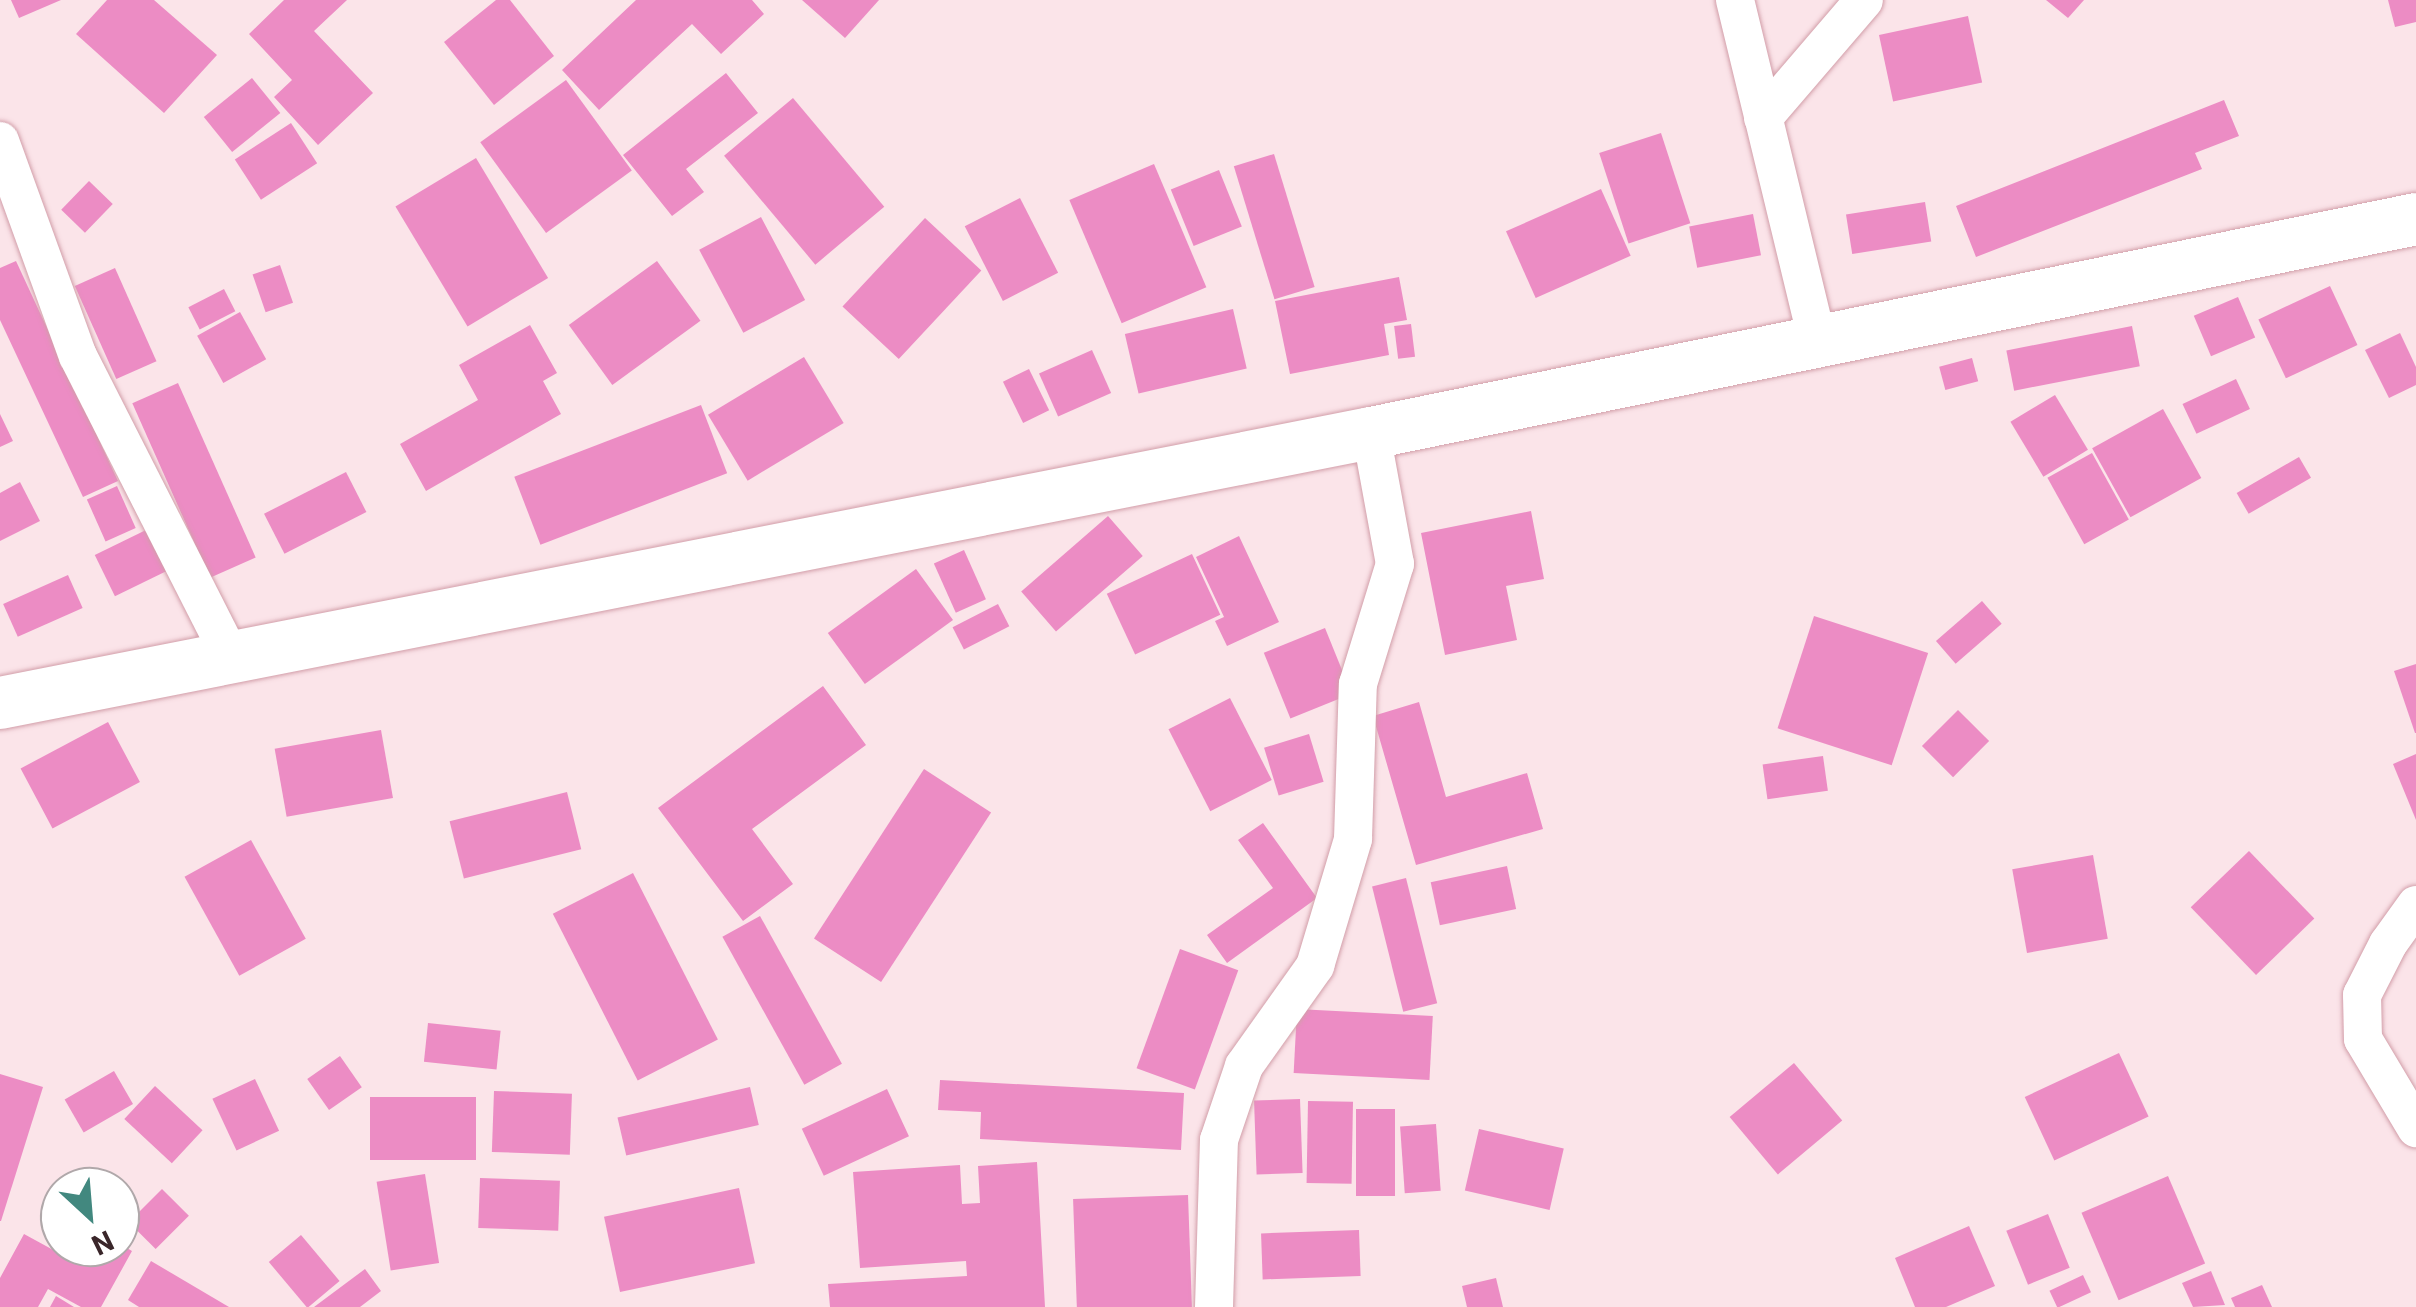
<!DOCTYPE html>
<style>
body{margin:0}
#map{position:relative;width:2416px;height:1307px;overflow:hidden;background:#fbe4e9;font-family:Roboto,sans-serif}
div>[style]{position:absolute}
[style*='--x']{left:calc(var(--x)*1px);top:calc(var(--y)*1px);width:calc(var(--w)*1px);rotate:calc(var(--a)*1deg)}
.building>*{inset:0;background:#ec8cc4;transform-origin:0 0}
.roads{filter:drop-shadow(0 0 2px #d29ea9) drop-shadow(0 0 2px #d29ea9)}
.minor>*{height:38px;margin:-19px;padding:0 19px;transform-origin:19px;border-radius:19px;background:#fff}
.secondary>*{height:52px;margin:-26px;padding:0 26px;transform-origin:26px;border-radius:26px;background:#fff}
span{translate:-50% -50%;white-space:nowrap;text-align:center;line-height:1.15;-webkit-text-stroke:10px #fff;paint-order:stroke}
.north{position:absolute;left:40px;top:1167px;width:100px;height:100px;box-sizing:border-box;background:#fff;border:2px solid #b0a8aa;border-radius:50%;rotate:154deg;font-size:28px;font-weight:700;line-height:40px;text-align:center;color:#3a262a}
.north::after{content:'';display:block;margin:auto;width:35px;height:45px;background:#42887f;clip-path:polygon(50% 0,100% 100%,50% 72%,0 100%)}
</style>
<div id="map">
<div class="building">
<div style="clip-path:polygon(11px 0,61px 0,19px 18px)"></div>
<div style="clip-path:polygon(107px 0,154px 0,217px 55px,164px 113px,76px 34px)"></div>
<div style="clip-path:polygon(284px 0,347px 0,314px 31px,373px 93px,318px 145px,274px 97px,292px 80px,249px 34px)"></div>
<div style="clip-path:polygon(496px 0,510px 0,554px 56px,494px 105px,444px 42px)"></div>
<div style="clip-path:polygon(636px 0,752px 0,764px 14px,721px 54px,692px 24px,599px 110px,562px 70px)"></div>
<div style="clip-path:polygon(802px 0,879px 0,845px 38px)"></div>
<div style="clip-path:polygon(2046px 0,2084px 0,2068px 18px)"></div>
<div style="clip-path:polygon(2388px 0,2416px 0,2416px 22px,2395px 27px)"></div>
<div style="left:1968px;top:16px;width:68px;height:91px;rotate:78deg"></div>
<div style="clip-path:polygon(726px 73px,758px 113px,686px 169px,704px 192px,672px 216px,623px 155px)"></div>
<div style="left:252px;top:78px;width:45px;height:62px;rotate:51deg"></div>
<div style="left:566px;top:80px;width:112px;height:106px;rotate:54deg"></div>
<div style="left:793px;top:98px;width:142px;height:90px;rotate:50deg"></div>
<div style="clip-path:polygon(2224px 100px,2239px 136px,2195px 153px,2202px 169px,1976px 257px,1956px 206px)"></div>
<div style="left:291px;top:123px;width:48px;height:67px;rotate:57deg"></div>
<div style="left:1661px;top:133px;width:95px;height:65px;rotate:72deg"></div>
<div style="left:1274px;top:154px;width:139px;height:42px;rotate:73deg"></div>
<div style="left:476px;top:158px;width:140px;height:94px;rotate:59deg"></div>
<div style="left:1154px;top:164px;width:134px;height:92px;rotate:67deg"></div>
<div style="left:1219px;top:170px;width:61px;height:52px;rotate:68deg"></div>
<div style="left:89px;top:181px;width:33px;height:40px;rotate:44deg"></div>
<div style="left:1601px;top:189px;width:73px;height:104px;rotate:66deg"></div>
<div style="left:1020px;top:198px;width:84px;height:62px;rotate:63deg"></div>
<div style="left:1925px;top:202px;width:40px;height:80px;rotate:81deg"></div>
<div style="left:1753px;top:214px;width:42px;height:65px;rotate:79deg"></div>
<div style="left:761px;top:217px;width:94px;height:70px;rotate:62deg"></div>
<div style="left:925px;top:218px;width:77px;height:121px;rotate:43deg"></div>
<div style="clip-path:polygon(16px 261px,118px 481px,83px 497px,0 320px,0 268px)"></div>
<div style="left:657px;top:261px;width:74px;height:109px;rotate:54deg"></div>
<div style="left:280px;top:265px;width:40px;height:29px;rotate:71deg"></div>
<div style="left:115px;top:268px;width:102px;height:44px;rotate:66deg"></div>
<div style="clip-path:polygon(1399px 277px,1407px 320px,1384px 324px,1389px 355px,1290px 374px,1275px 301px)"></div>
<div style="left:2330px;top:286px;width:65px;height:79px;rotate:65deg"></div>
<div style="left:224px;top:289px;width:25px;height:40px;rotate:63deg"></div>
<div style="left:2238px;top:297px;width:44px;height:48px;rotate:67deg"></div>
<div style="left:1233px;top:309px;width:61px;height:111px;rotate:77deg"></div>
<div style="left:240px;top:312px;width:54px;height:49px;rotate:61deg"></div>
<div style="left:1411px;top:324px;width:33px;height:17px;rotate:83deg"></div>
<div style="clip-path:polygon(530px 325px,557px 373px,543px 381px,561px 414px,426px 491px,400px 444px,478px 400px,459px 365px)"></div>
<div style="left:2132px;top:326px;width:41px;height:128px;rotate:79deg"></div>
<div style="clip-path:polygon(2400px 333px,2416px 367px,2416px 385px,2389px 398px,2365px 350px)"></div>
<div style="left:1092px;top:350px;width:47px;height:58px;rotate:66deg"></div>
<div style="left:804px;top:357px;width:77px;height:112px;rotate:59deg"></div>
<div style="left:1972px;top:358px;width:24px;height:34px;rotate:75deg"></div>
<div style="left:1029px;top:369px;width:46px;height:29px;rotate:64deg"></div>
<div style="left:2236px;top:379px;width:33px;height:59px;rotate:65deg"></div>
<div style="left:178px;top:383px;width:191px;height:50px;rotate:66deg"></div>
<div style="left:2055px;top:395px;width:64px;height:52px;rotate:59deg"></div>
<div style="left:701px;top:405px;width:73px;height:200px;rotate:69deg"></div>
<div style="left:2163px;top:409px;width:79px;height:81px;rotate:61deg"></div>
<div style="clip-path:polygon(0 414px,13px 441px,0 447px)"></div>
<div style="left:2092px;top:453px;width:76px;height:51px;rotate:61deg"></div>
<div style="left:2299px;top:457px;width:24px;height:72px;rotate:60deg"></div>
<div style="left:346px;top:472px;width:45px;height:92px;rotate:63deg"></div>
<div style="clip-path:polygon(20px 482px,40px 521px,0 541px,0 493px)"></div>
<div style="left:117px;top:486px;width:46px;height:33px;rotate:66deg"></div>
<div style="clip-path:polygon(1531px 511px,1544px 579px,1506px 586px,1517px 640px,1445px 655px,1421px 533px)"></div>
<div style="left:1108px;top:516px;width:53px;height:115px;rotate:49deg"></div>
<div style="left:146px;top:530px;width:46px;height:57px;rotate:64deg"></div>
<div style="clip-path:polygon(1239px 536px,1279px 622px,1227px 646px,1215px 621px,1224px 617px,1196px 557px)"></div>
<div style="left:964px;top:550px;width:54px;height:33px;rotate:66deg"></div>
<div style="left:1192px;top:554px;width:67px;height:94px;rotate:65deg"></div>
<div style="left:916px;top:569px;width:63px;height:109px;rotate:54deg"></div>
<div style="left:68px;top:575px;width:36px;height:71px;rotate:66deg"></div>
<div style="left:1982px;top:601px;width:30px;height:61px;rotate:49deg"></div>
<div style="left:998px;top:604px;width:25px;height:51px;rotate:63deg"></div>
<div style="left:1814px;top:616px;width:120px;height:118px;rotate:18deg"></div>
<div style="left:1325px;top:628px;width:71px;height:66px;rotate:68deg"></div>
<div style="clip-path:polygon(2416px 664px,2416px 733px,2415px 733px,2394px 671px)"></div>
<div style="clip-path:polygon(823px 686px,866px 745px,752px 829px,793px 884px,743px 921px,658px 808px)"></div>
<div style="left:1230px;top:698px;width:92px;height:69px;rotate:63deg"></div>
<div style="clip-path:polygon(1419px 702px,1446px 797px,1527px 773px,1543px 829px,1416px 865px,1373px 716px)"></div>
<div style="left:1958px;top:710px;width:44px;height:51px;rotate:45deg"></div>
<div style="left:108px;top:722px;width:68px;height:99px;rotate:62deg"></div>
<div style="left:381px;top:730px;width:69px;height:108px;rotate:80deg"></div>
<div style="left:1309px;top:734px;width:50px;height:47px;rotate:73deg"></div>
<div style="clip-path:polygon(2416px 754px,2416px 820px,2393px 764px)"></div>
<div style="left:1823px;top:756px;width:35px;height:61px;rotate:82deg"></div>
<div style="left:924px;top:769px;width:80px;height:202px;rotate:33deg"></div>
<div style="left:567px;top:792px;width:59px;height:121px;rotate:76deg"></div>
<div style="clip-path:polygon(1263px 823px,1317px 898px,1227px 963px,1207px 935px,1273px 888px,1238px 840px)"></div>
<div style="left:251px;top:840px;width:113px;height:76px;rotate:61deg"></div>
<div style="left:2249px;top:851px;width:94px;height:81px;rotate:46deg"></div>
<div style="left:2093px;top:855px;width:85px;height:82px;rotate:80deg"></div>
<div style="left:1507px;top:866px;width:44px;height:78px;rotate:78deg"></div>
<div style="left:633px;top:873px;width:187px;height:90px;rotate:63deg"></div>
<div style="left:1406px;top:878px;width:129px;height:35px;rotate:76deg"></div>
<div style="left:760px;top:916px;width:169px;height:43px;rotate:61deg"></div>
<div style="left:1180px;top:949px;width:62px;height:127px;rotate:20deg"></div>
<div style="left:1297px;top:1009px;width:136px;height:64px;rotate:3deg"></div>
<div style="left:428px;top:1023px;width:73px;height:39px;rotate:6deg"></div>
<div style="left:2119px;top:1053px;width:70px;height:104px;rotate:65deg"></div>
<div style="left:340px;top:1056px;width:38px;height:40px;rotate:55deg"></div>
<div style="left:1794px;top:1063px;width:75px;height:84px;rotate:50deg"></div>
<div style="left:114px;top:1071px;width:38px;height:57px;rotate:60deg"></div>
<div style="clip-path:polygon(0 1074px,43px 1087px,1px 1221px,0 1221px)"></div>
<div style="left:255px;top:1079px;width:57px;height:47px;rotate:65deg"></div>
<div style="clip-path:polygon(940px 1080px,1184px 1093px,1181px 1150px,980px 1139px,981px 1112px,938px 1110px)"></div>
<div style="left:155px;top:1086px;width:65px;height:45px;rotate:43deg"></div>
<div style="left:750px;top:1087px;width:39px;height:136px;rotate:77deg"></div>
<div style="left:887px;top:1089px;width:52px;height:94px;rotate:65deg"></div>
<div style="left:494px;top:1091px;width:78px;height:61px;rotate:2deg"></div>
<div style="left:476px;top:1097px;width:63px;height:106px;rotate:90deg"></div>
<div style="left:1300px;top:1099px;width:74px;height:46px;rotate:88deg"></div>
<div style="left:1308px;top:1101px;width:45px;height:82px;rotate:1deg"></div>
<div style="left:1395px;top:1109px;width:87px;height:39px;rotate:90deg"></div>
<div style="left:1436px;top:1124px;width:67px;height:36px;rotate:86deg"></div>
<div style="left:1479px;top:1129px;width:87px;height:63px;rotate:13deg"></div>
<div style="clip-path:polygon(1037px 1162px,1045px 1307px,830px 1307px,828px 1284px,967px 1276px,966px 1261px,860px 1268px,853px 1172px,960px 1165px,962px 1204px,980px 1203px,978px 1166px)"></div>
<div style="left:425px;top:1174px;width:90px;height:49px;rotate:81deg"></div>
<div style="left:2168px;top:1176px;width:95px;height:94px;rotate:67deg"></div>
<div style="left:480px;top:1178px;width:80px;height:50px;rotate:2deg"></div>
<div style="left:739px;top:1188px;width:77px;height:138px;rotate:78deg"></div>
<div style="left:162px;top:1189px;width:38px;height:47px;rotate:45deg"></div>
<div style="left:1188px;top:1195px;width:112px;height:115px;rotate:88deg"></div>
<div style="left:2048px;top:1214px;width:58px;height:45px;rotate:68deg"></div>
<div style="clip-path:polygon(1969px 1226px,1995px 1286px,1946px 1307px,1915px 1307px,1895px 1258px)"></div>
<div style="left:1359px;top:1230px;width:46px;height:98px;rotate:88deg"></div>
<div style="clip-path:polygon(24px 1234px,79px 1264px,88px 1247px,120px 1244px,132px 1251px,101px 1307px,81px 1307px,48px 1289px,38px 1307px,0 1307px,0 1278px)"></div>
<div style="left:301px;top:1235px;width:60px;height:42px;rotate:50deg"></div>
<div style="clip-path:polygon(151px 1261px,229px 1307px,139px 1307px,128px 1300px)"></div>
<div style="clip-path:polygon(365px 1269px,381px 1291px,360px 1307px,314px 1307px)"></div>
<div style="clip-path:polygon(2211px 1271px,2225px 1305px,2193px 1307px,2182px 1283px)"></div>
<div style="left:2083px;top:1275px;width:19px;height:37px;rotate:65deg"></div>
<div style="clip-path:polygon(1496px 1278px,1503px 1307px,1467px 1307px,1462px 1286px)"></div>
<div style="clip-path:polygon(2262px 1285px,2272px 1307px,2235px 1307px,2231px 1298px)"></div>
<div style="clip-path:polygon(56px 1296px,74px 1307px,50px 1307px)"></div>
</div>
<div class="roads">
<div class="minor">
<div style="--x:1735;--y:0;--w:349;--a:76.4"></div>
<div style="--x:1763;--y:118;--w:155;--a:-49.4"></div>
<div style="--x:0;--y:141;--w:229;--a:70.1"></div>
<div style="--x:78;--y:356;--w:335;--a:63.1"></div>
<div style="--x:2416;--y:905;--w:48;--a:125.7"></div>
<div style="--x:2388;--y:944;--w:57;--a:117"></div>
<div style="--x:2362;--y:995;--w:44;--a:88.7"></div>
<div style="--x:2363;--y:1039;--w:104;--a:59.2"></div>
<div style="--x:1214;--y:1307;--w:167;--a:-88.3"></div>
<div style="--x:1219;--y:1140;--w:78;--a:-71.3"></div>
<div style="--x:1244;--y:1066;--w:123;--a:-54.6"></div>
<div style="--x:1315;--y:966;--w:133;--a:-73.3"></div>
<div style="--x:1353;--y:839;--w:155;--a:-88.2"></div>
<div style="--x:1358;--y:684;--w:126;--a:-72.9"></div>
<div style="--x:1395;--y:564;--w:133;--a:-100.4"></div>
</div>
<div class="secondary">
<div style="--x:0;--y:703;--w:1397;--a:-11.14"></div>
<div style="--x:1371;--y:433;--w:1067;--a:-11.57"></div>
</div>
</div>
<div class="north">N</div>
</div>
